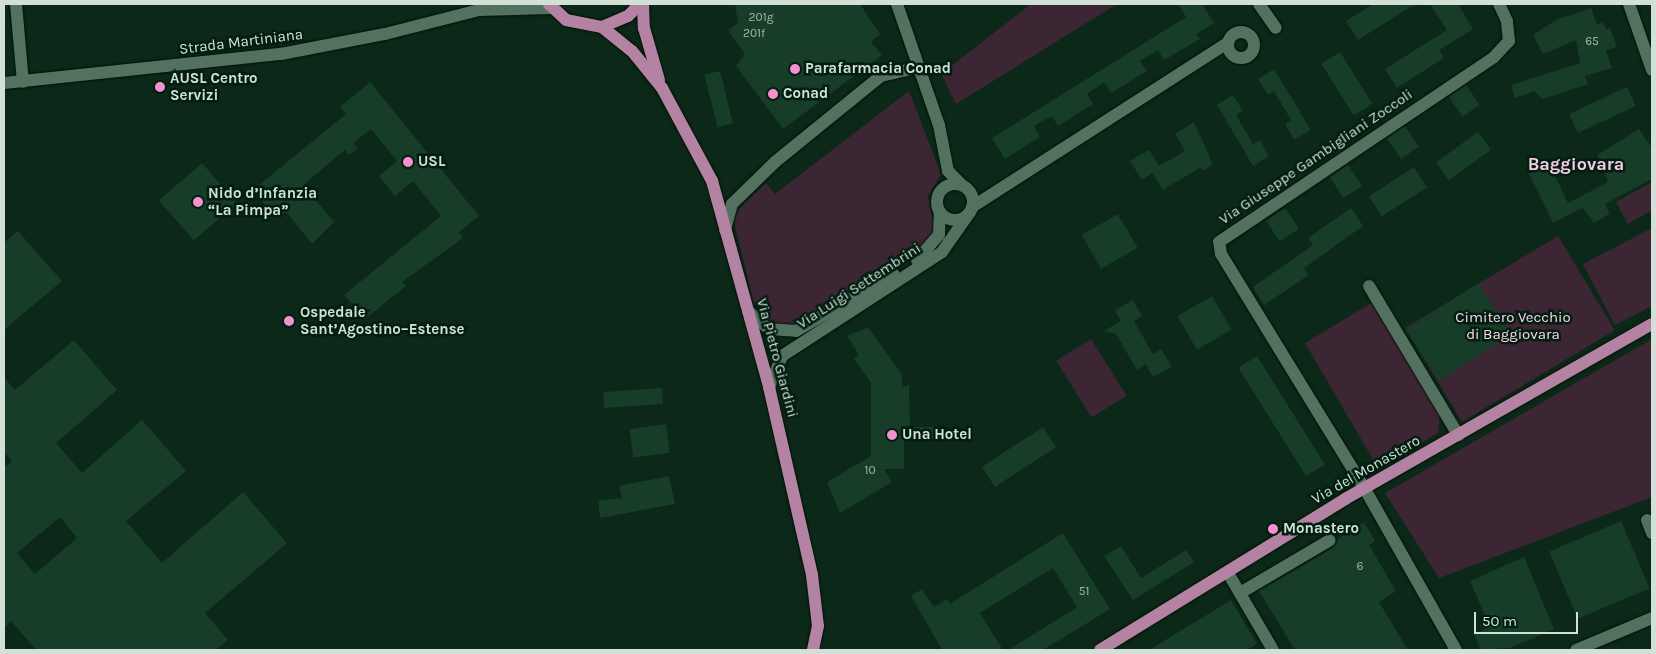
<!DOCTYPE html>
<meta charset="utf-8">
<style>
body{margin:0}
#map{position:relative;width:1656px;height:654px;overflow:hidden;background:#0b2819;font-family:Karla,sans-serif}
div>[style]{position:absolute}
[style*='--x']{left:calc(var(--x)*1px);top:calc(var(--y)*1px);width:calc(var(--w)*1px);rotate:calc(var(--a)*1deg)}
.green>*{inset:0;background:#3d2634;transform-origin:0 0}
.building>*{inset:0;background:#173c28;transform-origin:0 0}
.roads{filter:drop-shadow(0 0 1px #001004) drop-shadow(0 0 1px #001004)}
.minor>*{height:12px;margin:-6px;padding:0 6px;transform-origin:6px;border-radius:6px;background:#53715f}
.minor>.ring{margin:-6px;padding:0;box-sizing:content-box;background:none;border:12px solid #53715f;border-radius:50%}
.major>*{height:12px;margin:-6px;padding:0 6px;transform-origin:6px;border-radius:6px;background:#b483a3}
.dots>*{width:14px;height:14px;translate:-50% -50%;box-sizing:border-box;border:2px solid #021e10;border-radius:50%}
span{translate:-50% -50%;white-space:nowrap;text-align:center;line-height:1.15;-webkit-text-stroke:5px #021e10;paint-order:stroke}
.number-label{font-size:12px;color:#a2b8ab}
.number-label span{-webkit-text-stroke-width:0}
.street-label{font-size:15px;color:#d1e1d7}
.poi-label{font-size:15px;color:#d1e1d7;font-weight:700}
.left{translate:0 -50%;text-align:left}
.park-label{font-size:15px;color:#fcd6ed}
.quarter-label{font-size:18px;color:#f7cbe5;font-weight:700}
.frame{position:absolute;inset:0;border:5px solid #d1e1d7;pointer-events:none}
.scale{position:absolute;left:1474px;top:612px;width:104px;height:22px;box-sizing:border-box;border:2px solid #d1e1d7;border-top:0;padding-left:6px;font-size:15px;line-height:18px;white-space:nowrap;color:#d1e1d7;-webkit-text-stroke:4px #021e10;paint-order:stroke}
</style>
<div id="map">
<div class="green">
<div style="clip-path:polygon(1031px 4px,1117px 4px,956px 104px,941px 74px)"></div>
<div style="clip-path:polygon(909px 91px,941px 174px,928px 196px,935px 232px,919px 254px,798px 325px,785px 328px,772px 324px,754px 303px,734px 222px,738px 210px,766px 183px,775px 194px)"></div>
<div style="clip-path:polygon(1652px 182px,1652px 210px,1628px 224px,1616px 202px)"></div>
<div style="clip-path:polygon(1652px 228px,1652px 306px,1615px 325px,1583px 264px)"></div>
<div style="left:1558px;top:236px;width:110px;height:178px;rotate:59deg"></div>
<div style="clip-path:polygon(1373px 302px,1440px 413px,1438px 433px,1378px 468px,1305px 343px)"></div>
<div style="left:1091px;top:339px;width:67px;height:41px;rotate:58deg"></div>
<div style="clip-path:polygon(1652px 339px,1652px 497px,1439px 578px,1385px 493px)"></div>
</div>
<div class="building">
<div style="clip-path:polygon(735px 4px,860px 4px,880px 34px,871px 42px,882px 55px,783px 129px,736px 66px,745px 54px,728px 30px,738px 23px)"></div>
<div style="clip-path:polygon(1178px 4px,1202px 4px,1214px 23px,1196px 34px,1200px 39px,1164px 60px,1158px 50px,1140px 61px,1147px 71px,1111px 93px,1104px 82px,1087px 94px,1093px 104px,1058px 126px,1052px 116px,1034px 126px,1040px 137px,1005px 159px,992px 138px,1186px 17px)"></div>
<div style="clip-path:polygon(1373px 4px,1415px 4px,1358px 40px,1346px 21px)"></div>
<div style="clip-path:polygon(1430px 4px,1458px 4px,1473px 29px,1439px 50px,1444px 58px,1397px 88px,1385px 69px,1447px 30px)"></div>
<div style="clip-path:polygon(1591px 8px,1597px 25px,1603px 22px,1606px 30px,1610px 28px,1617px 47px,1606px 50px,1612px 68px,1585px 76px,1588px 84px,1543px 99px,1534px 91px,1515px 98px,1511px 85px,1580px 63px,1576px 40px,1543px 54px,1533px 35px,1556px 20px)"></div>
<div style="left:1340px;top:52px;width:61px;height:22px;rotate:58deg"></div>
<div style="clip-path:polygon(1274px 69px,1311px 130px,1294px 140px,1285px 124px,1291px 120px,1274px 91px,1268px 95px,1258px 79px)"></div>
<div style="left:720px;top:71px;width:54px;height:16px;rotate:76deg"></div>
<div style="clip-path:polygon(370px 82px,479px 216px,459px 232px,463px 238px,402px 282px,406px 286px,365px 319px,344px 295px,441px 216px,413px 181px,395px 196px,379px 176px,397px 161px,371px 129px,353px 143px,358px 148px,349px 155px,345px 150px,303px 185px,334px 222px,312px 244px,287px 213px,273px 215px,253px 190px,346px 114px,340px 107px)"></div>
<div style="left:1466px;top:85px;width:24px;height:21px;rotate:55deg"></div>
<div style="left:1627px;top:87px;width:21px;height:64px;rotate:65deg"></div>
<div style="clip-path:polygon(1233px 95px,1243px 111px,1236px 115px,1253px 144px,1260px 140px,1269px 156px,1253px 166px,1217px 105px)"></div>
<div style="clip-path:polygon(1194px 122px,1213px 164px,1203px 171px,1201px 167px,1163px 190px,1152px 173px,1142px 180px,1130px 161px,1149px 150px,1159px 166px,1185px 151px,1175px 134px)"></div>
<div style="left:1405px;top:126px;width:25px;height:22px;rotate:56deg"></div>
<div style="clip-path:polygon(1639px 129px,1652px 148px,1652px 179px,1605px 204px,1610px 214px,1594px 223px,1583px 208px,1553px 223px,1529px 174px,1549px 163px,1568px 203px,1608px 182px,1597px 155px)"></div>
<div style="left:1478px;top:132px;width:22px;height:52px;rotate:54deg"></div>
<div style="left:202px;top:163px;width:53px;height:57px;rotate:49deg"></div>
<div style="left:1348px;top:165px;width:25px;height:22px;rotate:56deg"></div>
<div style="left:1414px;top:167px;width:24px;height:54px;rotate:57deg"></div>
<div style="left:1285px;top:208px;width:25px;height:23px;rotate:56deg"></div>
<div style="clip-path:polygon(1351px 208px,1363px 226px,1304px 268px,1309px 275px,1264px 305px,1253px 287px,1313px 245px,1308px 238px)"></div>
<div style="left:1118px;top:214px;width:39px;height:42px;rotate:60deg"></div>
<div style="clip-path:polygon(18px 231px,62px 281px,4px 330px,4px 243px)"></div>
<div style="left:1478px;top:283px;width:61px;height:86px;rotate:57deg"></div>
<div style="left:1212px;top:296px;width:39px;height:40px;rotate:60deg"></div>
<div style="clip-path:polygon(1133px 300px,1142px 316px,1134px 321px,1153px 354px,1161px 349px,1172px 367px,1153px 377px,1146px 364px,1137px 370px,1116px 334px,1104px 331px,1121px 321px,1115px 310px)"></div>
<div style="clip-path:polygon(868px 327px,901px 373px,903px 387px,909px 385px,910px 427px,943px 427px,943px 440px,904px 440px,904px 469px,884px 469px,892px 482px,840px 513px,827px 482px,871px 456px,871px 383px,854px 359px,859px 355px,847px 336px)"></div>
<div style="clip-path:polygon(evenodd,74px 340px,117px 390px,56px 443px,82px 473px,142px 420px,186px 471px,126px 521px,162px 563px,243px 492px,287px 543px,205px 613px,228px 640px,216px 650px,36px 650px,11px 621px,4px 628px,4px 468px,12px 461px,4px 451px,4px 377px,15px 390px,74px 340px,60px 517px,77px 538px,35px 574px,17px 553px,60px 517px)"></div>
<div style="left:1257px;top:356px;width:128px;height:22px;rotate:58deg"></div>
<div style="left:662px;top:388px;width:16px;height:59px;rotate:86deg"></div>
<div style="left:666px;top:424px;width:29px;height:37px;rotate:82deg"></div>
<div style="left:1043px;top:427px;width:24px;height:73px;rotate:57deg"></div>
<div style="clip-path:polygon(669px 476px,675px 504px,600px 518px,598px 501px,622px 498px,619px 486px)"></div>
<div style="left:1621px;top:521px;width:73px;height:78px;rotate:67deg"></div>
<div style="clip-path:polygon(1364px 522px,1375px 541px,1369px 545px,1396px 591px,1379px 602px,1408px 650px,1295px 650px,1259px 591px,1334px 547px,1338px 539px)"></div>
<div style="clip-path:polygon(1063px 533px,1110px 609px,1043px 650px,1008px 650px,1077px 607px,1053px 568px,980px 613px,1003px 650px,942px 650px,911px 596px,922px 589px,934px 607px,947px 599px,950px 604px)"></div>
<div style="clip-path:polygon(1121px 546px,1141px 578px,1186px 550px,1194px 562px,1133px 600px,1104px 556px)"></div>
<div style="clip-path:polygon(1524px 557px,1554px 629px,1510px 648px,1481px 650px,1474px 634px,1490px 627px,1470px 581px)"></div>
<div style="clip-path:polygon(1231px 600px,1257px 644px,1247px 650px,1149px 650px)"></div>
</div>
<div class="roads">
<div class="minor">
<div style="--x:16;--y:4;--w:78;--a:84.9"></div>
<div style="--x:897;--y:4;--w:128;--a:70.9"></div>
<div style="--x:939;--y:125;--w:47;--a:78.9"></div>
<div style="--x:948;--y:171;--w:20;--a:45"></div>
<div style="--x:1259;--y:4;--w:29;--a:55"></div>
<div style="--x:1629;--y:4;--w:70;--a:70.8"></div>
<div class="ring" style="left:1228px;top:32px;width:14px;height:14px"></div>
<div style="--x:4;--y:83;--w:279;--a:-6"></div>
<div style="--x:281;--y:54;--w:106;--a:-10.9"></div>
<div style="--x:385;--y:34;--w:97;--a:-14.3"></div>
<div style="--x:479;--y:10;--w:73;--a:-1.6"></div>
<div class="ring" style="left:937px;top:184px;width:24px;height:24px"></div>
<div style="--x:972;--y:207;--w:303;--a:-32.7"></div>
<div style="--x:725;--y:230;--w:27;--a:-75"></div>
<div style="--x:732;--y:204;--w:60;--a:-44.3"></div>
<div style="--x:775;--y:162;--w:136;--a:-39.1"></div>
<div style="--x:881;--y:76;--w:37;--a:-13"></div>
<div style="--x:917;--y:260;--w:33;--a:-49"></div>
<div style="--x:939;--y:235;--w:23;--a:-88"></div>
<div style="--x:1369;--y:286;--w:174;--a:59.1"></div>
<div style="--x:748;--y:311;--w:28;--a:41"></div>
<div style="--x:769;--y:329;--w:27;--a:4"></div>
<div style="--x:796;--y:331;--w:113;--a:-30.4"></div>
<div style="--x:769;--y:387;--w:34;--a:-67"></div>
<div style="--x:782;--y:356;--w:191;--a:-33"></div>
<div style="--x:942;--y:252;--w:49;--a:-55"></div>
<div style="--x:1647;--y:520;--w:14;--a:69"></div>
<div style="--x:1228;--y:573;--w:89;--a:59.7"></div>
<div style="--x:1240;--y:593;--w:104;--a:-30.5"></div>
<div style="--x:1456;--y:650;--w:185;--a:-119.5"></div>
<div style="--x:1365;--y:489;--w:276;--a:-121.5"></div>
<div style="--x:1221;--y:254;--w:12;--a:-99"></div>
<div style="--x:1219;--y:242;--w:331;--a:-33.9"></div>
<div style="--x:1494;--y:57;--w:22;--a:-47"></div>
<div style="--x:1509;--y:41;--w:20;--a:-96"></div>
<div style="--x:1507;--y:21;--w:19;--a:-115"></div>
<div style="--x:1576;--y:650;--w:82;--a:-22.8"></div>
</div>
<div class="major">
<div style="--x:549;--y:4;--w:23;--a:43"></div>
<div style="--x:566;--y:20;--w:37;--a:11"></div>
<div style="--x:602;--y:27;--w:28;--a:-23"></div>
<div style="--x:628;--y:16;--w:17;--a:-45"></div>
<div style="--x:643;--y:4;--w:24;--a:88"></div>
<div style="--x:644;--y:28;--w:54;--a:73.9"></div>
<div style="--x:602;--y:27;--w:38;--a:39"></div>
<div style="--x:632;--y:51;--w:48;--a:51"></div>
<div style="--x:662;--y:88;--w:106;--a:61.7"></div>
<div style="--x:712;--y:181;--w:214;--a:74.5"></div>
<div style="--x:769;--y:387;--w:193;--a:77.1"></div>
<div style="--x:812;--y:575;--w:51;--a:83.3"></div>
<div style="--x:818;--y:626;--w:25;--a:102"></div>
<div style="--x:1100;--y:650;--w:288;--a:-31.6"></div>
<div style="--x:1345;--y:499;--w:353;--a:-29.7"></div>
</div>
</div>
<div class="dots">
<div style="left:795px;top:69px;background:#f590d1"></div>
<div style="left:160px;top:87px;background:#f590d1"></div>
<div style="left:773px;top:94px;background:#f590d1"></div>
<div style="left:408px;top:162px;background:#f590d1"></div>
<div style="left:198px;top:202px;background:#f590d1"></div>
<div style="left:289px;top:321px;background:#f590d1"></div>
<div style="left:892px;top:435px;background:#f590d1"></div>
<div style="left:1273px;top:529px;background:#f590d1"></div>
</div>
<div class="number-label">
<span style="left:761px;top:18px">201g</span>
<span style="left:754px;top:34px">201f</span>
<span style="left:1592px;top:42px">65</span>
<span style="left:870px;top:471px">10</span>
<span style="left:1360px;top:567px">6</span>
<span style="left:1084px;top:592px">51</span>
</div>
<div class="street-label">
<span style="left:241px;top:42px;rotate:-7deg">Strada Martiniana</span>
<span style="left:1316px;top:157px;rotate:-34deg">Via Giuseppe Gambigliani Zoccoli</span>
<span style="left:859px;top:286px;rotate:-33deg">Via Luigi Settembrini</span>
<span style="left:777px;top:358px;rotate:75deg">Via Pietro Giardini</span>
<span style="left:1366px;top:470px;rotate:-30deg">Via del Monastero</span>
</div>
<div class="poi-label">
<span class="left" style="left:805px;top:69px">Parafarmacia Conad</span>
<span class="left" style="left:170px;top:87px">AUSL Centro<br>Servizi</span>
<span class="left" style="left:783px;top:94px">Conad</span>
<span class="left" style="left:418px;top:162px">USL</span>
<span class="left" style="left:208px;top:202px">Nido d’Infanzia<br>“La Pimpa”</span>
<span class="left" style="left:300px;top:321px">Ospedale<br>Sant’Agostino–Estense</span>
<span class="left" style="left:902px;top:435px">Una Hotel</span>
<span class="left" style="left:1283px;top:529px">Monastero</span>
</div>
<div class="park-label">
<span style="left:1513px;top:326px">Cimitero Vecchio<br>di Baggiovara</span>
</div>
<div class="quarter-label">
<span style="left:1576px;top:164px">Baggiovara</span>
</div>
<div class="frame"></div>
<div class="scale">50 m</div>
</div>
